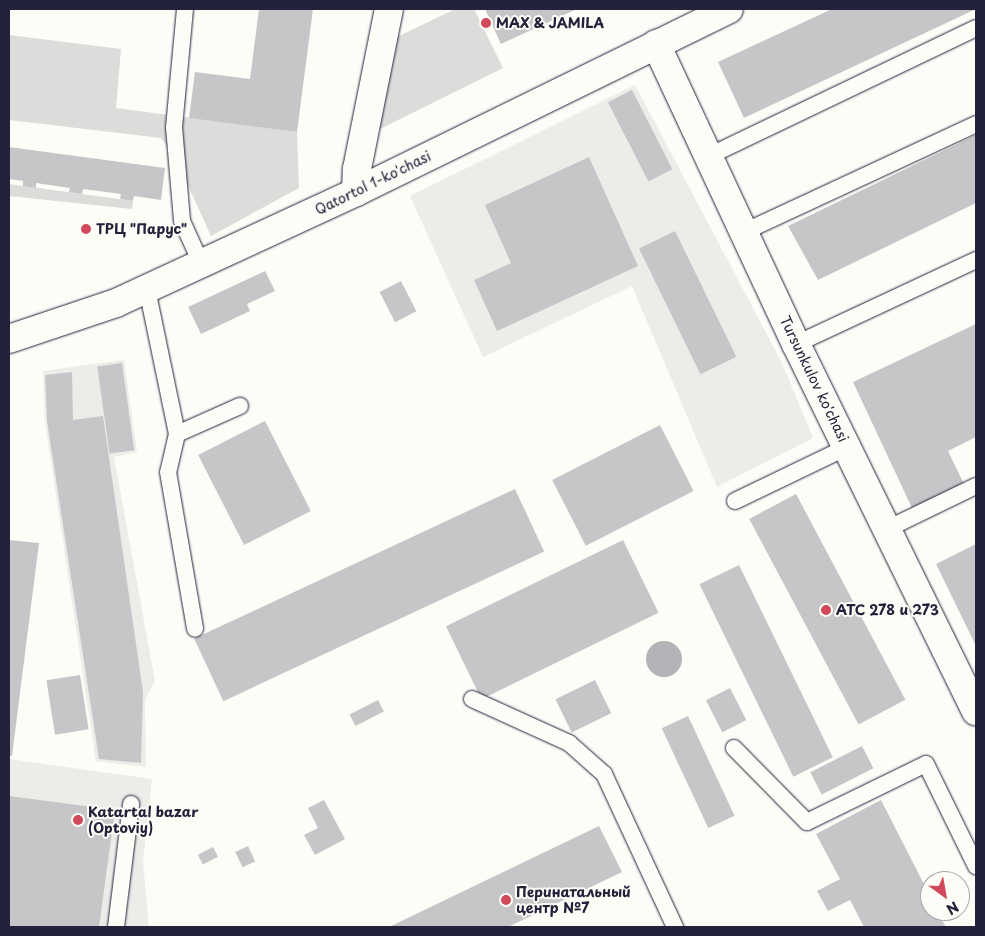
<!DOCTYPE html>
<meta charset="utf-8">
<style>
body{margin:0}
#map{position:relative;width:985px;height:936px;overflow:hidden;background:#fdfcf7;font-family:"Playpen Sans",sans-serif}
div>[style]{position:absolute}
[style*='--x']{left:calc(var(--x)*1px);top:calc(var(--y)*1px);width:calc(var(--w)*1px);rotate:calc(var(--a)*1deg)}
.built>*{inset:0;background:#ecece9}
.green>*{inset:0;background:#dddcdb}
.water>*{inset:0;background:#b2b2b7}
.round{border-radius:50%}
.building>*{inset:0;background:#c6c6c8;transform-origin:0 0}
.roads{filter:drop-shadow(0 0 1px #22223b) drop-shadow(0 0 1px #22223b)}
.service>*{height:16px;margin:-8px;padding:0 8px;transform-origin:8px;border-radius:8px;background:#fdfcf7}
.minor>*{height:28px;margin:-14px;padding:0 14px;transform-origin:14px;border-radius:14px;background:#fdfcf7}
.dots>*{width:14px;height:14px;translate:-50% -50%;box-sizing:border-box;border:2px solid #fdfcf7;border-radius:50%}
span{translate:-50% -50%;white-space:nowrap;text-align:center;line-height:1.15;-webkit-text-stroke:4px #fdfcf7;paint-order:stroke}
.poi-label{font-size:14px;color:#22223b;font-weight:700}
.left{translate:0 -50%;text-align:left}
.street-label{font-size:14px;color:#22223b}
.frame{position:absolute;inset:0;border:10px solid #22223b;pointer-events:none}
.north{position:absolute;left:920px;top:871px;width:50px;height:50px;box-sizing:border-box;background:#fdfcf7;border:1px solid #a5a5ac;border-radius:50%;rotate:148deg;font-size:14px;font-weight:700;line-height:20px;text-align:center;color:#22223b}
.north::after{content:'';display:block;margin:auto;width:18px;height:22px;background:#d1495b;clip-path:polygon(50% 0,100% 100%,50% 72%,0 100%)}
</style>
<div id="map">
<div class="built">
<div style="clip-path:polygon(635px 85px,782px 363px,813px 438px,717px 487px,632px 286px,483px 357px,410px 196px)"></div>
<div style="clip-path:polygon(124px 360px,137px 452px,114px 457px,155px 681px,145px 700px,146px 767px,96px 761px,45px 422px,43px 371px)"></div>
<div style="clip-path:polygon(9px 759px,152px 779px,143px 862px,149px 927px,9px 927px)"></div>
</div>
<div class="green">
<div style="clip-path:polygon(455px 9px,474px 9px,503px 68px,376px 131px,397px 37px)"></div>
<div style="clip-path:polygon(9px 35px,121px 49px,116px 108px,297px 132px,299px 188px,211px 236px,176px 159px,161px 138px,9px 120px)"></div>
<div style="clip-path:polygon(9px 184px,133px 201px,132px 209px,9px 196px)"></div>
</div>
<div class="water">
<div class="round" style="left:646px;top:641px;width:36px;height:36px"></div>
</div>
<div class="building">
<div style="clip-path:polygon(259px 9px,313px 9px,297px 132px,189px 118px,195px 72px,250px 79px)"></div>
<div style="clip-path:polygon(485px 9px,577px 9px,501px 44px)"></div>
<div style="clip-path:polygon(832px 9px,976px 9px,744px 118px,718px 62px)"></div>
<div style="left:632px;top:90px;width:89px;height:27px;rotate:63deg"></div>
<div style="clip-path:polygon(976px 135px,976px 203px,818px 280px,788px 226px)"></div>
<div style="clip-path:polygon(9px 147px,165px 168px,161px 200px,134px 196px,133px 201px,120px 199px,121px 194px,83px 189px,82px 194px,69px 192px,70px 188px,36px 183px,36px 188px,23px 186px,23px 181px,9px 179px)"></div>
<div style="clip-path:polygon(589px 157px,638px 266px,497px 331px,474px 280px,511px 263px,485px 205px)"></div>
<div style="left:675px;top:231px;width:140px;height:40px;rotate:64deg"></div>
<div style="clip-path:polygon(265px 271px,275px 291px,247px 304px,250px 311px,201px 334px,188px 307px)"></div>
<div style="left:401px;top:281px;width:34px;height:24px;rotate:63deg"></div>
<div style="clip-path:polygon(976px 324px,976px 437px,948px 451px,964px 484px,912px 508px,853px 382px)"></div>
<div style="left:122px;top:363px;width:88px;height:25px;rotate:82deg"></div>
<div style="clip-path:polygon(72px 372px,73px 420px,103px 416px,143px 692px,141px 763px,99px 759px,47px 421px,45px 375px)"></div>
<div style="left:265px;top:421px;width:101px;height:75px;rotate:63deg"></div>
<div style="left:660px;top:425px;width:74px;height:121px;rotate:63deg"></div>
<div style="left:515px;top:489px;width:69px;height:354px;rotate:65deg"></div>
<div style="left:796px;top:494px;width:233px;height:53px;rotate:62deg"></div>
<div style="clip-path:polygon(9px 540px,39px 543px,12px 756px,9px 756px)"></div>
<div style="left:623px;top:540px;width:81px;height:197px;rotate:64deg"></div>
<div style="clip-path:polygon(976px 544px,976px 646px,936px 564px)"></div>
<div style="left:739px;top:565px;width:214px;height:44px;rotate:64deg"></div>
<div style="left:80px;top:675px;width:55px;height:34px;rotate:81deg"></div>
<div style="left:595px;top:680px;width:37px;height:44px;rotate:64deg"></div>
<div style="left:730px;top:688px;width:36px;height:27px;rotate:63deg"></div>
<div style="left:378px;top:700px;width:13px;height:32px;rotate:63deg"></div>
<div style="left:688px;top:716px;width:110px;height:29px;rotate:65deg"></div>
<div style="left:862px;top:746px;width:25px;height:58px;rotate:63deg"></div>
<div style="clip-path:polygon(9px 796px,115px 810px,99px 927px,9px 927px)"></div>
<div style="clip-path:polygon(324px 800px,345px 839px,315px 855px,304px 835px,318px 828px,308px 808px)"></div>
<div style="clip-path:polygon(881px 800px,930px 896px,930px 911px,937px 911px,946px 927px,864px 927px,850px 900px,828px 911px,817px 891px,840px 879px,816px 834px)"></div>
<div style="clip-path:polygon(599px 826px,622px 872px,508px 927px,389px 927px)"></div>
<div style="left:248px;top:846px;width:17px;height:14px;rotate:65deg"></div>
<div style="left:213px;top:847px;width:11px;height:17px;rotate:63deg"></div>
</div>
<div class="roads">
<div class="service">
<div style="--x:185;--y:9;--w:119;--a:95.3"></div>
<div style="--x:174;--y:127;--w:94;--a:85.1"></div>
<div style="--x:182;--y:221;--w:46;--a:65.7"></div>
<div style="--x:711;--y:155;--w:294;--a:-25.6"></div>
<div style="--x:746;--y:231;--w:254;--a:-24.9"></div>
<div style="--x:147;--y:289;--w:148;--a:78.3"></div>
<div style="--x:177;--y:434;--w:39;--a:103"></div>
<div style="--x:168;--y:472;--w:159;--a:80.2"></div>
<div style="--x:796;--y:344;--w:199;--a:-25"></div>
<div style="--x:177;--y:434;--w:69;--a:-24"></div>
<div style="--x:735;--y:501;--w:124;--a:-25.7"></div>
<div style="--x:887;--y:529;--w:99;--a:-25.8"></div>
<div style="--x:472;--y:699;--w:107;--a:24.4"></div>
<div style="--x:569;--y:743;--w:47;--a:41.5"></div>
<div style="--x:604;--y:774;--w:169;--a:65.1"></div>
<div style="--x:734;--y:748;--w:104;--a:45.4"></div>
<div style="--x:807;--y:822;--w:132;--a:-26"></div>
<div style="--x:926;--y:764;--w:114;--a:63.9"></div>
<div style="--x:116;--y:927;--w:124;--a:-83"></div>
</div>
<div class="minor">
<div style="--x:656;--y:44;--w:331;--a:65"></div>
<div style="--x:796;--y:344;--w:409;--a:63.9"></div>
<div style="--x:356;--y:192;--w:23;--a:-88"></div>
<div style="--x:357;--y:169;--w:163;--a:-78.7"></div>
<div style="--x:9;--y:339;--w:113;--a:-18.6"></div>
<div style="--x:116;--y:303;--w:264;--a:-24.8"></div>
<div style="--x:356;--y:192;--w:415;--a:-26.1"></div>
</div>
</div>
<div class="dots">
<div style="left:486px;top:23px;background:#d1495b"></div>
<div style="left:86px;top:229px;background:#d1495b"></div>
<div style="left:826px;top:610px;background:#d1495b"></div>
<div style="left:78px;top:820px;background:#d1495b"></div>
<div style="left:506px;top:900px;background:#d1495b"></div>
</div>
<div class="poi-label">
<span class="left" style="left:496px;top:23px">MAX &amp; JAMILA</span>
<span class="left" style="left:96px;top:229px">ТРЦ "Парус"</span>
<span class="left" style="left:836px;top:610px">АТС 278 и 273</span>
<span class="left" style="left:88px;top:820px">Katartal bazar<br>(Optoviy)</span>
<span class="left" style="left:516px;top:900px">Перинатальный<br>центр №7</span>
</div>
<div class="street-label">
<span style="left:373px;top:183px;rotate:-26deg">Qatortol 1-ko'chasi</span>
<span style="left:814px;top:379px;rotate:64deg">Tursunkulov ko'chasi</span>
</div>
<div class="frame"></div>
<div class="north">N</div>
</div>
